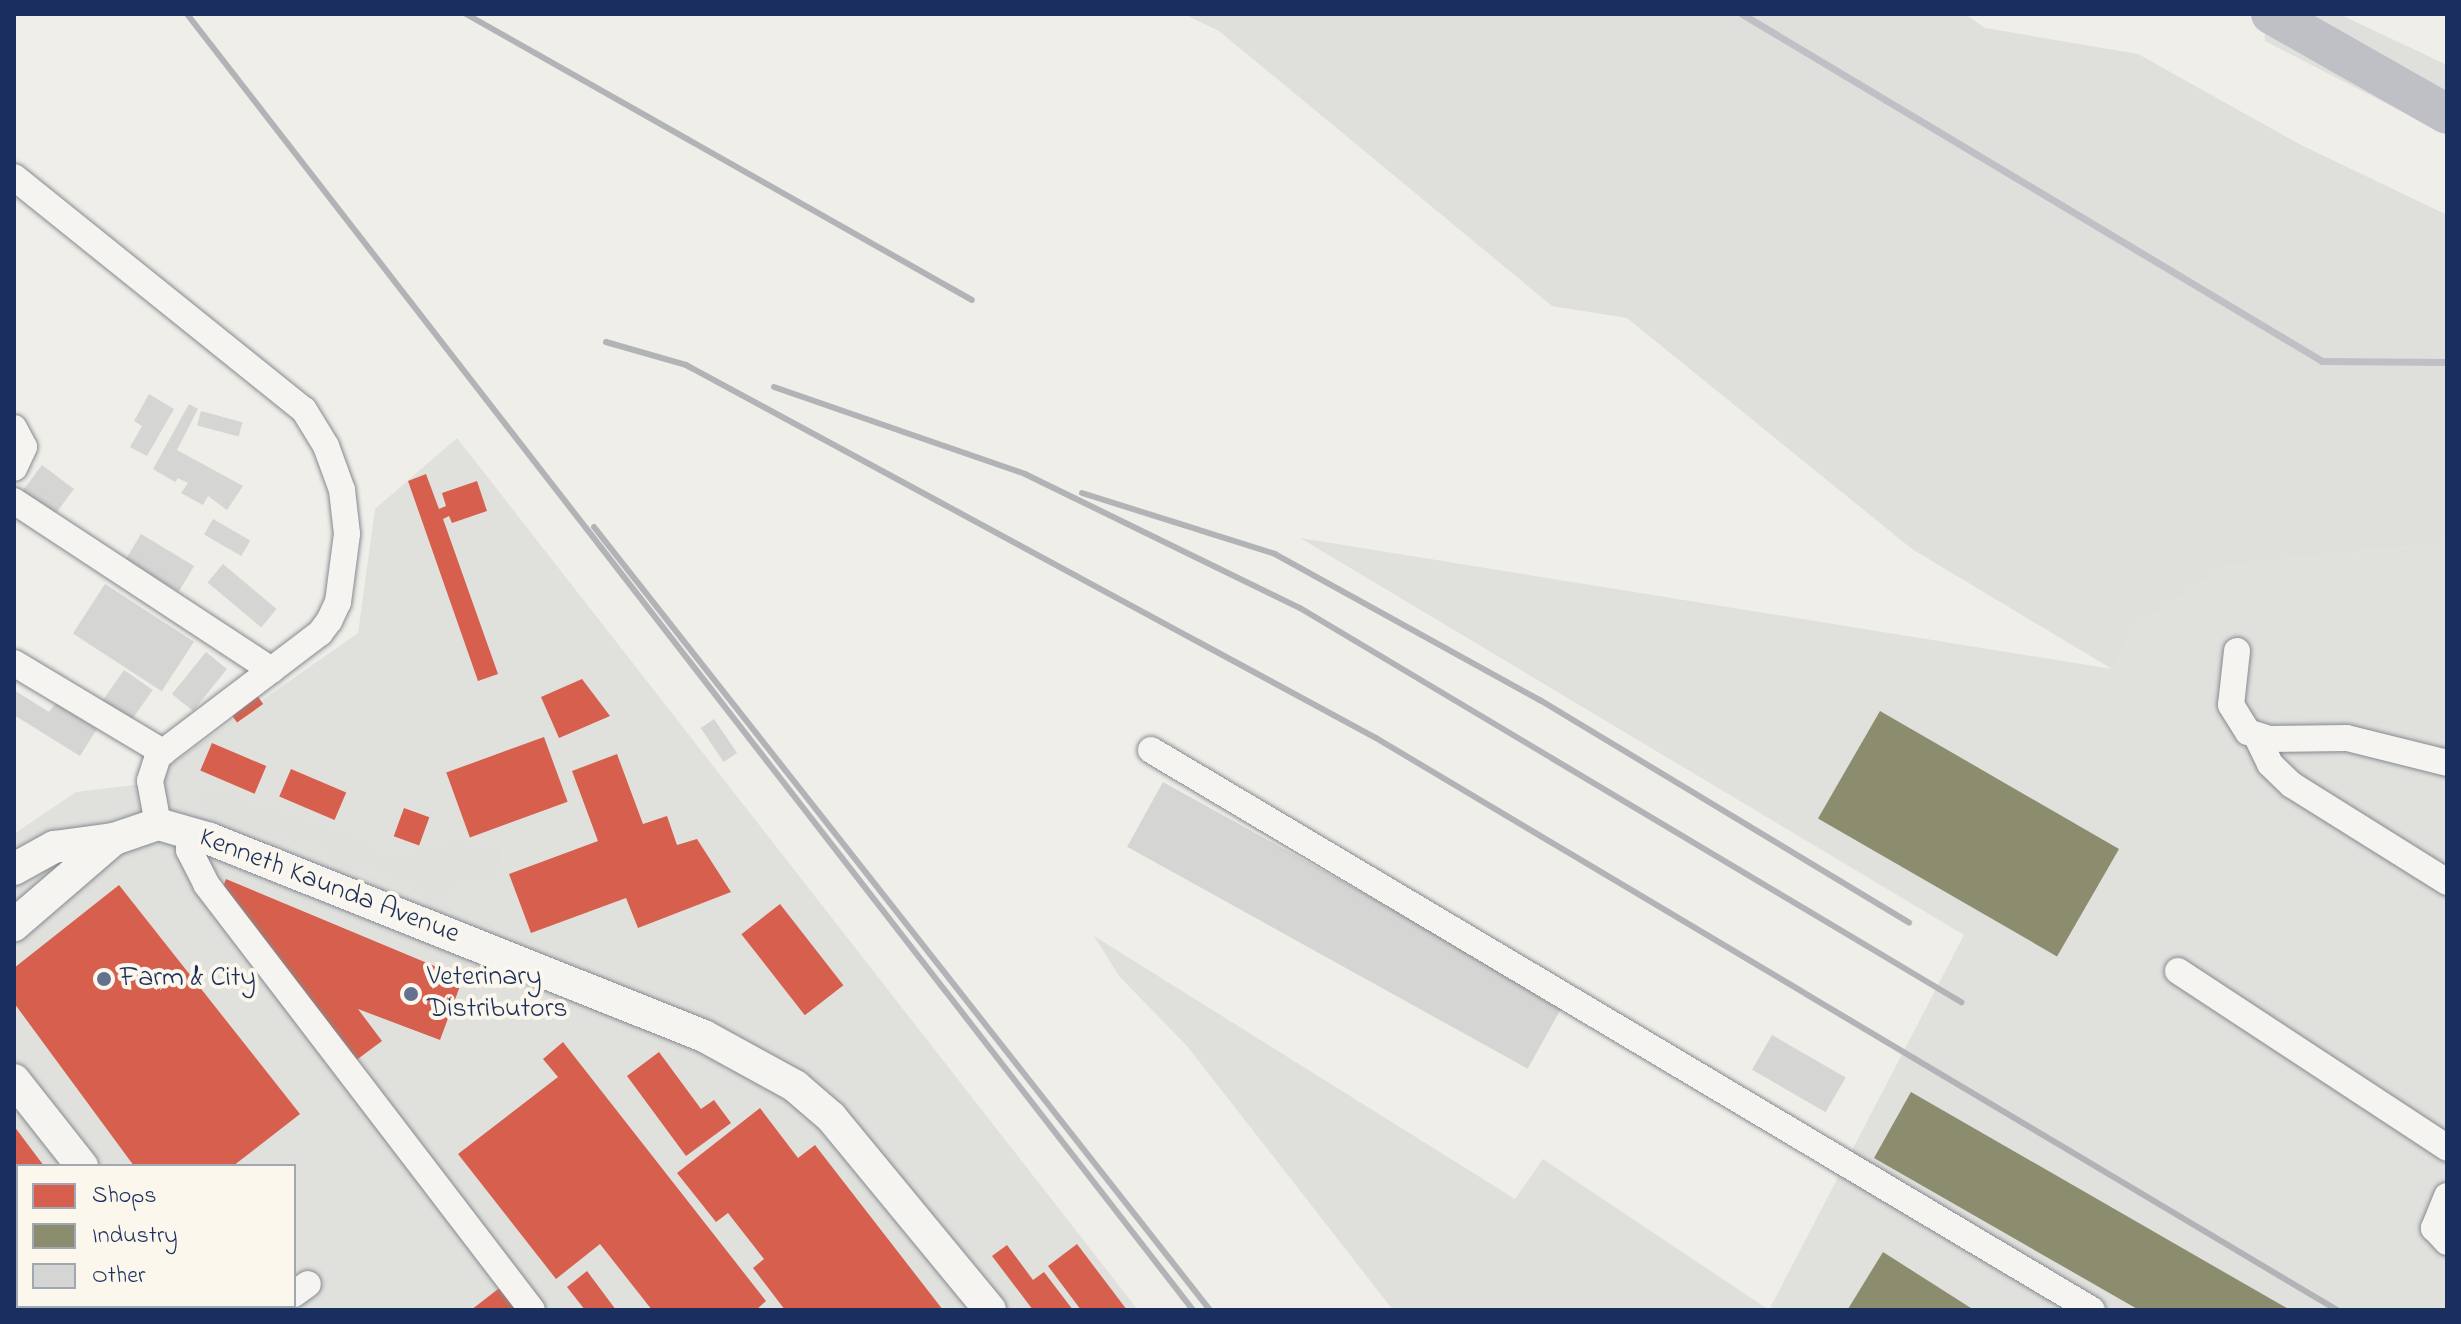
<!DOCTYPE html>
<style>
body{margin:0}
#map{position:relative;width:2461px;height:1324px;overflow:hidden;background:#efeee9;font-family:"Indie Flower",sans-serif}
div>[style]{position:absolute}
[style*='--x']{left:calc(var(--x)*1px);top:calc(var(--y)*1px);width:calc(var(--w)*1px);rotate:calc(var(--a)*1deg)}
.built>*{inset:0;background:#e0e0dd}
.green>*{inset:0;background:#dfdfdc}
.shops>*{inset:0;background:#d6604d;transform-origin:0 0}
.industry>*{inset:0;background:#8c8c6e;transform-origin:0 0}
.stream>*{height:7px;margin:-3.5px;padding:0 3.5px;transform-origin:3.5px;border-radius:3.5px;background:#bec0c6}
.river>*{height:40px;margin:-20px;padding:0 20px;transform-origin:20px;border-radius:20px;background:#bec0c6}
.building>*{inset:0;background:#d5d5d4;transform-origin:0 0}
.roads{filter:drop-shadow(0 0 2px #868a90) drop-shadow(0 0 2px #868a90)}
.minor>*{height:26px;margin:-13px;padding:0 13px;transform-origin:13px;border-radius:13px;background:#f5f4f0}
.major>*{height:32px;margin:-16px;padding:0 16px;transform-origin:16px;border-radius:16px;background:#f5f4f0}
.rail>*{height:6px;margin:-3px;padding:0 3px;transform-origin:3px;border-radius:3px;background:#b2b3b6}
.dots>*{width:22px;height:22px;translate:-50% -50%;box-sizing:border-box;border:4px solid #fbf7ec;border-radius:50%}
span{translate:-50% -50%;white-space:nowrap;text-align:center;line-height:1.15;-webkit-text-stroke:8px #fbf7ec;paint-order:stroke}
.street-label{font-size:28px;color:#1b2f5e}
.poi-label{font-size:28px;color:#1b2f5e}
.left{translate:0 -50%;text-align:left}
.frame{position:absolute;inset:0;border:16px solid #1b2f5e;pointer-events:none}
.legend{position:absolute;left:16px;top:1164px;width:280px;height:144px;box-sizing:border-box;background:#fbf7ec;border:2px solid #a1a7b3;margin:0;padding:10px 14px;list-style:none;font-size:24px;color:#1b2f5e}
.legend li{display:flex;align-items:center;gap:16px;height:40px}
.legend b{width:40px;border:2px solid #a1a7b3}
</style>
<div id="map">
<div class="built">
<div style="clip-path:polygon(evenodd,457px 438px,1138px 1310px,14px 1310px,14px 834px,76px 792px,143px 784px,358px 633px,375px 509px,457px 438px,18px 1166px,294px 1166px,294px 1306px,18px 1306px,18px 1166px)"></div>
<div style="clip-path:polygon(1300px 538px,2112px 669px,2139px 624px,2226px 566px,2447px 543px,2447px 1310px,1769px 1310px,1964px 935px)"></div>
</div>
<div class="green">
<div style="clip-path:polygon(1184px 14px,1965px 14px,1985px 28px,2138px 54px,2299px 144px,2447px 215px,2447px 543px,2226px 566px,2139px 624px,2112px 669px,1912px 549px,1627px 318px,1552px 306px,1219px 31px)"></div>
<div style="clip-path:polygon(2264px 14px,2339px 14px,2447px 65px,2447px 135px,2265px 41px)"></div>
<div style="clip-path:polygon(232px 785px,252px 807px,271px 806px,362px 837px,390px 855px,464px 836px,471px 846px,498px 846px,505px 888px,471px 880px,429px 906px,415px 888px,375px 871px,345px 871px,311px 844px,220px 825px,193px 803px,203px 786px)"></div>
<div style="clip-path:polygon(1094px 936px,1515px 1199px,1543px 1159px,1769px 1310px,1393px 1310px,1187px 1046px,1119px 976px)"></div>
</div>
<div class="shops">
<div style="clip-path:polygon(426px 474px,439px 509px,446px 506px,442px 493px,477px 481px,487px 511px,452px 523px,449px 516px,443px 519px,498px 674px,478px 681px,408px 481px)"></div>
<div style="clip-path:polygon(582px 679px,610px 716px,559px 738px,541px 697px)"></div>
<div style="left:254px;top:691px;width:16px;height:32px;rotate:55deg"></div>
<div style="left:544px;top:737px;width:69px;height:104px;rotate:70deg"></div>
<div style="left:212px;top:743px;width:59px;height:30px;rotate:23deg"></div>
<div style="clip-path:polygon(617px 754px,643px 824px,667px 816px,677px 845px,697px 839px,731px 892px,638px 928px,626px 898px,531px 933px,509px 874px,598px 841px,572px 771px)"></div>
<div style="left:291px;top:769px;width:60px;height:30px;rotate:23deg"></div>
<div style="left:404px;top:808px;width:27px;height:30px;rotate:20deg"></div>
<div style="clip-path:polygon(226px 879px,463px 978px,440px 1040px,358px 1009px,382px 1041px,351px 1064px,219px 897px)"></div>
<div style="clip-path:polygon(119px 885px,300px 1114px,233px 1166px,134px 1166px,14px 1003px,14px 968px)"></div>
<div style="left:780px;top:904px;width:103px;height:49px;rotate:52deg"></div>
<div style="clip-path:polygon(563px 1042px,766px 1301px,756px 1310px,652px 1310px,600px 1244px,556px 1279px,458px 1154px,558px 1077px,543px 1059px)"></div>
<div style="clip-path:polygon(659px 1052px,701px 1109px,714px 1100px,731px 1123px,686px 1156px,627px 1076px)"></div>
<div style="clip-path:polygon(760px 1108px,798px 1158px,815px 1145px,943px 1310px,785px 1310px,753px 1268px,764px 1259px,728px 1213px,716px 1222px,677px 1173px)"></div>
<div style="clip-path:polygon(14px 1126px,44px 1166px,18px 1166px,14px 1249px)"></div>
<div style="clip-path:polygon(1077px 1244px,1127px 1310px,1081px 1310px,1048px 1266px)"></div>
<div style="clip-path:polygon(1007px 1245px,1033px 1280px,1044px 1272px,1073px 1310px,1033px 1310px,992px 1256px)"></div>
<div style="clip-path:polygon(587px 1271px,616px 1310px,585px 1310px,567px 1287px)"></div>
<div style="clip-path:polygon(502px 1286px,520px 1310px,471px 1310px)"></div>
<div style="left:68px;top:1306px;width:88px;height:6px"></div>
</div>
<div class="industry">
<div style="left:1880px;top:711px;width:276px;height:124px;rotate:30deg"></div>
<div style="clip-path:polygon(1911px 1092px,2290px 1310px,2139px 1310px,1874px 1158px)"></div>
<div style="clip-path:polygon(1883px 1252px,1974px 1310px,1848px 1309px)"></div>
</div>
<div class="stream">
<div style="--x:1742;--y:14;--w:676;--a:30.89"></div>
<div style="--x:2322;--y:361;--w:125;--a:0.5"></div>
</div>
<div class="river">
<div style="--x:2271;--y:14;--w:202;--a:29.6"></div>
</div>
<div class="building">
<div style="clip-path:polygon(149px 394px,174px 409px,147px 456px,130px 447px,142px 426px,134px 421px)"></div>
<div style="clip-path:polygon(189px 404px,198px 409px,177px 450px,243px 486px,227px 510px,208px 496px,203px 505px,181px 493px,188px 483px,178px 478px,175px 482px,153px 469px)"></div>
<div style="left:201px;top:411px;width:43px;height:15px;rotate:15deg"></div>
<div style="left:42px;top:465px;width:40px;height:37px;rotate:37deg"></div>
<div style="left:213px;top:519px;width:43px;height:18px;rotate:30deg"></div>
<div style="left:141px;top:534px;width:62px;height:30px;rotate:31deg"></div>
<div style="left:223px;top:564px;width:70px;height:24px;rotate:40deg"></div>
<div style="left:105px;top:584px;width:106px;height:59px;rotate:33deg"></div>
<div style="left:206px;top:652px;width:27px;height:54px;rotate:39deg"></div>
<div style="left:124px;top:670px;width:35px;height:43px;rotate:35deg"></div>
<div style="clip-path:polygon(14px 690px,49px 712px,56px 703px,97px 729px,80px 756px,14px 715px)"></div>
<div style="left:714px;top:719px;width:41px;height:16px;rotate:56deg"></div>
<div style="left:1163px;top:782px;width:458px;height:74px;rotate:29deg"></div>
<div style="left:1772px;top:1035px;width:85px;height:40px;rotate:30deg"></div>
</div>
<div class="roads">
<div class="minor">
<div style="--x:14;--y:177;--w:372;--a:38.8"></div>
<div style="--x:304;--y:410;--w:42;--a:58.6"></div>
<div style="--x:326;--y:446;--w:47;--a:70"></div>
<div style="--x:342;--y:490;--w:44;--a:83.5"></div>
<div style="--x:347;--y:534;--w:69;--a:97.5"></div>
<div style="--x:338;--y:602;--w:21;--a:115"></div>
<div style="--x:329;--y:621;--w:15;--a:127"></div>
<div style="--x:320;--y:633;--w:203;--a:142.8"></div>
<div style="--x:158;--y:756;--w:26;--a:108"></div>
<div style="--x:150;--y:781;--w:44;--a:79.5"></div>
<div style="--x:14;--y:428;--w:21;--a:62"></div>
<div style="--x:24;--y:447;--w:23;--a:115"></div>
<div style="--x:14;--y:501;--w:308;--a:33.3"></div>
<div style="--x:2237;--y:651;--w:54;--a:96.3"></div>
<div style="--x:2231;--y:705;--w:32;--a:58"></div>
<div style="--x:2248;--y:732;--w:22;--a:18"></div>
<div style="--x:2269;--y:739;--w:78;--a:-0.7"></div>
<div style="--x:2347;--y:738;--w:103;--a:14"></div>
<div style="--x:14;--y:663;--w:174;--a:30.9"></div>
<div style="--x:2257;--y:737;--w:30;--a:64"></div>
<div style="--x:2270;--y:764;--w:30;--a:44"></div>
<div style="--x:2292;--y:785;--w:183;--a:32"></div>
<div style="--x:1151;--y:750;--w:1095;--a:30.76"></div>
<div style="--x:189;--y:833;--w:17;--a:90"></div>
<div style="--x:189;--y:850;--w:38;--a:63"></div>
<div style="--x:206;--y:884;--w:536;--a:52.57"></div>
<div style="--x:2178;--y:971;--w:322;--a:33.3"></div>
<div style="--x:2447;--y:1196;--w:35;--a:112"></div>
<div style="--x:2434;--y:1228;--w:19;--a:47"></div>
<div style="--x:294;--y:1294;--w:17;--a:-36"></div>
<div style="--x:271;--y:1310;--w:7;--a:-34"></div>
</div>
<div class="major">
<div style="--x:14;--y:869;--w:46;--a:-28.8"></div>
<div style="--x:54;--y:847;--w:61;--a:-7.6"></div>
<div style="--x:114;--y:839;--w:46;--a:-18.8"></div>
<div style="--x:158;--y:824;--w:54;--a:16.1"></div>
<div style="--x:210;--y:839;--w:532;--a:21.74"></div>
<div style="--x:704;--y:1036;--w:104;--a:28.8"></div>
<div style="--x:795;--y:1086;--w:48;--a:40.7"></div>
<div style="--x:831;--y:1117;--w:250;--a:50.5"></div>
<div style="--x:14;--y:925;--w:132;--a:-40.7"></div>
<div style="--x:14;--y:1080;--w:110;--a:51.7"></div>
<div style="--x:192;--y:1306;--w:5;--a:53"></div>
</div>
</div>
<div class="rail">
<div style="--x:187;--y:14;--w:1641;--a:52.18"></div>
<div style="--x:466;--y:14;--w:581;--a:29.48"></div>
<div style="--x:606;--y:342;--w:83;--a:16"></div>
<div style="--x:686;--y:365;--w:784;--a:28.39"></div>
<div style="--x:1376;--y:738;--w:1118;--a:30.76"></div>
<div style="--x:774;--y:387;--w:266;--a:19.1"></div>
<div style="--x:1025;--y:474;--w:306;--a:26"></div>
<div style="--x:1300;--y:608;--w:770;--a:30.8"></div>
<div style="--x:1082;--y:493;--w:202;--a:17.5"></div>
<div style="--x:1275;--y:554;--w:303;--a:28.9"></div>
<div style="--x:1540;--y:700;--w:431;--a:31.1"></div>
<div style="--x:594;--y:527;--w:996;--a:51.81"></div>
</div>
<div class="dots">
<div style="left:104px;top:979px;background:#65728f"></div>
<div style="left:411px;top:994px;background:#65728f"></div>
</div>
<div class="street-label">
<span style="left:329px;top:887px;rotate:21deg">Kenneth Kaunda Avenue</span>
</div>
<div class="poi-label">
<span class="left" style="left:427px;top:994px">Veterinary<br>Distributors</span>
<span class="left" style="left:120px;top:979px">Farm &amp; City</span>
</div>
<div class="frame"></div>
<ul class="legend">
<li><b style="height:22px;background:#d6604d"></b>Shops</li>
<li><b style="height:22px;background:#8c8c6e"></b>Industry</li>
<li><b style="height:22px;background:#d5d5d4"></b>Other</li>
</ul>
</div>
